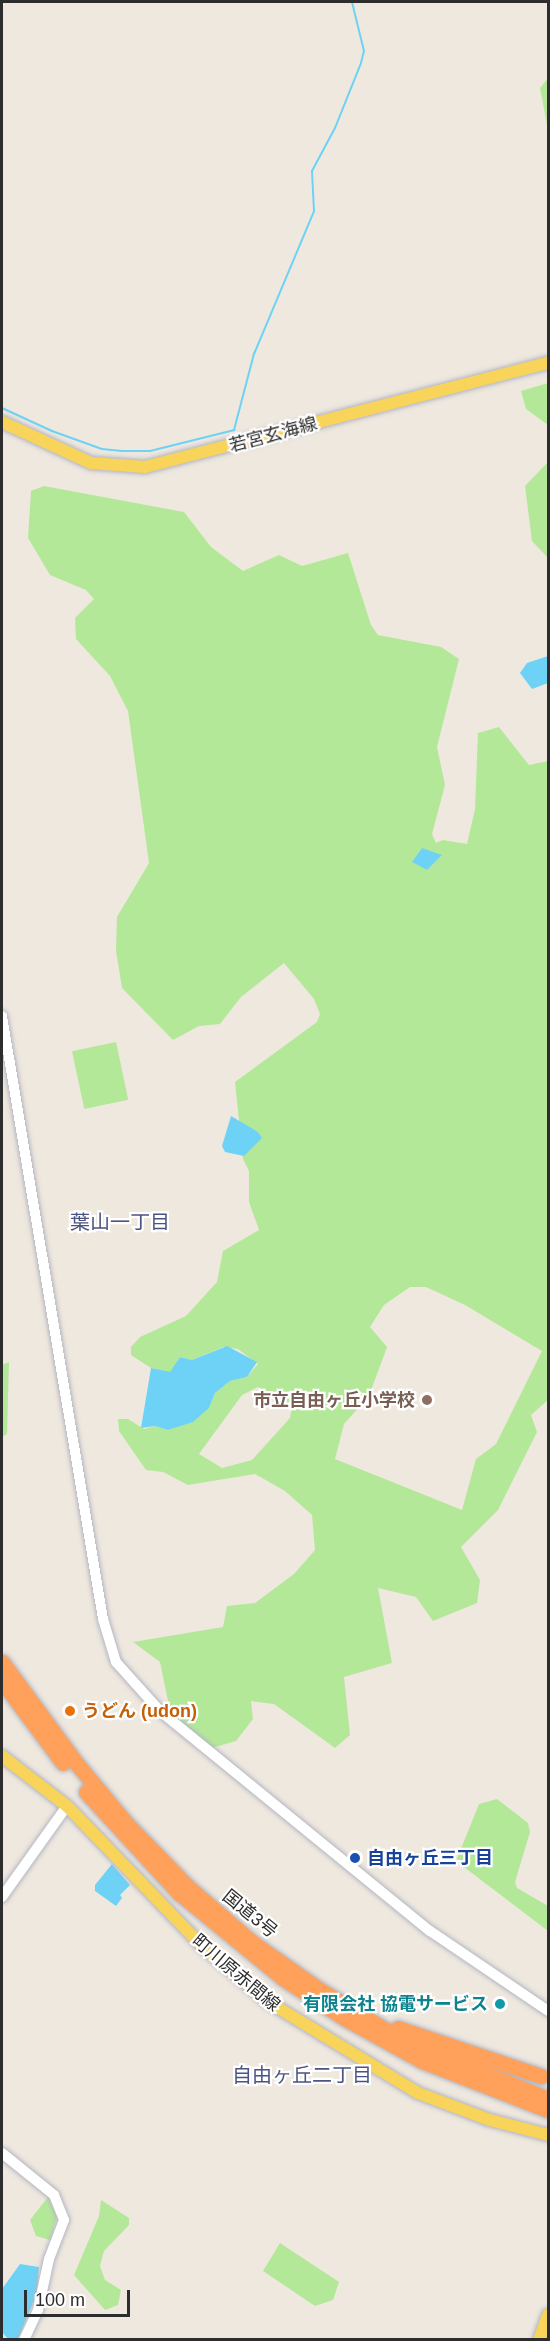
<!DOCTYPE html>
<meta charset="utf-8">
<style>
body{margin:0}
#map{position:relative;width:550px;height:2341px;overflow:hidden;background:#efe8df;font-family:Helvetica,"Noto Sans JP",sans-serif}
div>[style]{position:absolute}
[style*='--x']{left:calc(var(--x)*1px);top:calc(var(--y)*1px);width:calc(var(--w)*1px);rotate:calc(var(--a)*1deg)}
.green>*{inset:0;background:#b4e899;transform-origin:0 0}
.water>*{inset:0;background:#6dd2f6}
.stream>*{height:2px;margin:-1px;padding:0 1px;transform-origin:1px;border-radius:1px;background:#6dd2f6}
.roads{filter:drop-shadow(0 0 2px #b3b6c1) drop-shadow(0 0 2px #b3b6c1)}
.minor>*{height:10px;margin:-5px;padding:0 5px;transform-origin:5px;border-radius:5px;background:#fff}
.major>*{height:12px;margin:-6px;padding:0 6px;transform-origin:6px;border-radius:6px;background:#f9d45a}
.highway>*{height:15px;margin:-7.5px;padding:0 7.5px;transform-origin:7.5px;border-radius:7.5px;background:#ffa15b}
.dots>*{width:16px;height:16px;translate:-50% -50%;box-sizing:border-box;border:3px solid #fff;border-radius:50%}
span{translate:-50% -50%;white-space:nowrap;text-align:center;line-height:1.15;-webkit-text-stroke:4.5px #fff;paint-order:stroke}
.street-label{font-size:18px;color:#2d2d2d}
.education-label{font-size:18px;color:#785e54;font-weight:700}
.right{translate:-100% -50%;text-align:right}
.food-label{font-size:18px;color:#c56008;font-weight:700}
.left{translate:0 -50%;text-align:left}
.transit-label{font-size:18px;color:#164399;font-weight:700}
.culture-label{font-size:18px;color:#0d838f;font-weight:700}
.neighbourhood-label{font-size:20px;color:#4a5482}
.frame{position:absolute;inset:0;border:3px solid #2d2d2d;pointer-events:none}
.scale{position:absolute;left:24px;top:2290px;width:106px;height:27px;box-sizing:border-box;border:3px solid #2d2d2d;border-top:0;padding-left:8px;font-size:18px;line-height:21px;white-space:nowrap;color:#2d2d2d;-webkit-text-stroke:4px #fff;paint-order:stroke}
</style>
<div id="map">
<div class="green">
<div style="clip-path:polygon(548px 78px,548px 130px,540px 88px)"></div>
<div style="clip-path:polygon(548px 383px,548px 425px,526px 409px,521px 391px)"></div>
<div style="clip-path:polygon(546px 464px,548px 464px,548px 558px,532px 541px,525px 486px)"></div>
<div style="clip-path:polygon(evenodd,44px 486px,184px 512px,211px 547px,243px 571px,279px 555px,302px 566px,348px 553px,371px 625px,378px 635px,441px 647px,459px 659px,437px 747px,445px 785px,432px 834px,436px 843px,443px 840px,467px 844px,475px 809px,478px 733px,499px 727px,529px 765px,548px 761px,548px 1400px,531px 1415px,537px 1432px,498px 1510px,461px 1547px,480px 1580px,477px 1603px,433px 1621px,416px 1597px,378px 1588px,392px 1663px,344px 1677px,350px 1735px,335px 1748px,274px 1704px,251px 1701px,253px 1719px,236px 1741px,208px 1749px,185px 1731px,168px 1701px,160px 1662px,133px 1642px,223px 1627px,227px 1606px,255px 1603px,294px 1574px,315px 1550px,312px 1515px,285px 1491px,255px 1474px,188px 1485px,163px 1472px,146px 1470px,119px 1431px,118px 1419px,128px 1419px,144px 1429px,155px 1426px,168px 1430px,192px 1422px,209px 1408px,215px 1393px,230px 1381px,247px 1377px,258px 1364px,238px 1349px,223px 1347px,192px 1360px,180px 1357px,170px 1373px,151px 1368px,131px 1355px,131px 1347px,140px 1337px,186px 1316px,217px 1282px,223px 1251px,259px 1230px,249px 1202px,249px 1171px,243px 1159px,235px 1082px,317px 1022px,320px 1014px,314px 999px,284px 963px,241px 997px,220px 1024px,199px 1026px,173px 1040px,122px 988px,116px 951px,117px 917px,149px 863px,128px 711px,110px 676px,76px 639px,75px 618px,94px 599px,86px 590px,50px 575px,28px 538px,31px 491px,44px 486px,410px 1287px,426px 1287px,465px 1305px,542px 1351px,496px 1444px,476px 1459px,462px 1510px,335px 1459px,344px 1424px,369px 1396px,387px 1347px,370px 1327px,384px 1305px,410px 1287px,44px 486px,258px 1387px,292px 1406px,290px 1418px,252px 1460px,222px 1468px,199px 1454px,242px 1395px,258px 1387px)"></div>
<div style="left:116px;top:1042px;width:59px;height:45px;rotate:78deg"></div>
<div style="clip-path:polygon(9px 1362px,7px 1434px,2px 1437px,2px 1365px)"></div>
<div style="clip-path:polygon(497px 1799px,528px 1823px,530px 1832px,515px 1882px,517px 1888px,548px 1906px,548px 1931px,456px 1861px,479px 1804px)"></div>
<div style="clip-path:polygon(48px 2197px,57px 2217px,50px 2240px,36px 2236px,30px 2220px)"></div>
<div style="clip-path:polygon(101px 2200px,129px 2218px,129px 2225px,104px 2251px,100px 2266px,105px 2280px,121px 2290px,118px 2305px,105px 2310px,74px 2275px,99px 2216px)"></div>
<div style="clip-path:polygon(280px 2243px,339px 2282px,333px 2300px,315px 2306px,263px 2271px)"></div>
</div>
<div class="water">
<div style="clip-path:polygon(548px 656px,548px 683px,532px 689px,520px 673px,527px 663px)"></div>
<div style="clip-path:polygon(422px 848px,442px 855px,427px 870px,412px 862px)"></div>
<div style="clip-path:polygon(231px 1116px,258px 1132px,262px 1138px,244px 1156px,225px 1152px,222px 1146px)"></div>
<div style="clip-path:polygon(227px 1346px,257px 1362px,247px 1377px,230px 1381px,215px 1393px,209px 1408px,193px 1422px,168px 1430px,155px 1426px,141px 1428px,151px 1368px,170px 1372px,180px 1357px,192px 1360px)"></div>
<div style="clip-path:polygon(112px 1864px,130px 1885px,120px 1895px,122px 1898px,116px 1906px,95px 1891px,95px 1885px)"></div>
<div style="clip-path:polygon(20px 2264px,39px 2267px,37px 2293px,18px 2339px,8px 2339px,2px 2332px,2px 2289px)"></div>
</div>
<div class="stream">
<div style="--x:2;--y:408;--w:55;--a:24.7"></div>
<div style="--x:52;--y:431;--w:53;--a:19.8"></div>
<div style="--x:102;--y:449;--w:20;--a:6"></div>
<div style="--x:122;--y:451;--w:28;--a:0"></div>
<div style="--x:150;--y:451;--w:87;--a:-14"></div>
<div style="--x:234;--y:430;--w:79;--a:-75.3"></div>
<div style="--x:254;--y:354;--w:155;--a:-67.2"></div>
<div style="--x:314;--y:211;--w:40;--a:-92.9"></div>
<div style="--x:312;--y:171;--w:49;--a:-61.9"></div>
<div style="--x:335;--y:128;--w:70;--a:-68.2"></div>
<div style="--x:361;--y:63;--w:12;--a:-76"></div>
<div style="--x:364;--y:51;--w:50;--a:-103.8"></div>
</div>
<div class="roads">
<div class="minor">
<div style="--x:2;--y:1016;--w:611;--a:80.49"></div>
<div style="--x:103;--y:1619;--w:45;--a:73.2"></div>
<div style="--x:116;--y:1662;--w:66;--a:48.1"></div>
<div style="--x:160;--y:1711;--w:348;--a:39.2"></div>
<div style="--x:430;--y:1931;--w:143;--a:34.1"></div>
<div style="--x:2;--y:1897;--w:112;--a:-54.5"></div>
<div style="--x:2;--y:2153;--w:67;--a:38.9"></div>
<div style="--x:54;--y:2195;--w:27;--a:68"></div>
<div style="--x:64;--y:2220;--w:42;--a:111"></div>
<div style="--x:49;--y:2259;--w:52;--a:102.2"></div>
<div style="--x:38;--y:2310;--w:33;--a:115"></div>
</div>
<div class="major">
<div style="--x:2;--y:422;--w:98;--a:24.7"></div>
<div style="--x:91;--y:463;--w:54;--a:4.2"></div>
<div style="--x:145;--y:467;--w:416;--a:-14.5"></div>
<div style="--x:2;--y:1756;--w:82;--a:37.6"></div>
<div style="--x:67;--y:1806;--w:193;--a:46"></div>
<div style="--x:201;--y:1945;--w:87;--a:40.3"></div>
<div style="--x:267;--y:2001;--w:177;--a:31.4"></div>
<div style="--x:418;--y:2093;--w:77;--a:20.6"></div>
<div style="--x:490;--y:2120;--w:60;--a:14.5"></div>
<div style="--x:539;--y:2340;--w:27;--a:-70"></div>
</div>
<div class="highway">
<div style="--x:2;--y:1662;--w:127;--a:53.7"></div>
<div style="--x:77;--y:1764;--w:78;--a:50.2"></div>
<div style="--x:127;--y:1824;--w:86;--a:45.9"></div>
<div style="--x:187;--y:1886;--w:87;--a:40.8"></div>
<div style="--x:253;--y:1943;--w:82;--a:35"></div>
<div style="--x:320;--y:1990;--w:87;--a:31.3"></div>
<div style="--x:394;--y:2035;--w:167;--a:22.6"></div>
<div style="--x:2;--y:1681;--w:102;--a:53.4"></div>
<div style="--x:86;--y:1792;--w:137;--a:47.4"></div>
<div style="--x:179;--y:1893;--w:136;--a:39.3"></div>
<div style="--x:284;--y:1979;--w:72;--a:33"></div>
<div style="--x:344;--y:2018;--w:89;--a:28.9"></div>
<div style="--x:422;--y:2061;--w:135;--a:21.3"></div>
<div style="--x:398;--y:2028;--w:151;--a:18.6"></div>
</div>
</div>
<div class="dots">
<div style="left:427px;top:1400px;background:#8d6e63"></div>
<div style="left:70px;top:1711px;background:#e8710a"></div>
<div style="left:355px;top:1858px;background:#1a4fb4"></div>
<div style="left:500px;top:2004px;background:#0f9aa8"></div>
</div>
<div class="street-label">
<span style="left:273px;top:435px;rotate:-15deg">若宮玄海線</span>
<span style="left:250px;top:1914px;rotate:39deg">国道3号</span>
<span style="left:236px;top:1973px;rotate:40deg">町川原赤間線</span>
</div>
<div class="education-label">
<span class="right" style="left:415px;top:1400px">市立自由ヶ丘小学校</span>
</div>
<div class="food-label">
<span class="left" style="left:82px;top:1711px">うどん (udon)</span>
</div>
<div class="transit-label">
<span class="left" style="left:367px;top:1858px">自由ヶ丘三丁目</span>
</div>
<div class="culture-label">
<span class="right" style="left:488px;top:2004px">有限会社 協電サービス</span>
</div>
<div class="neighbourhood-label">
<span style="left:120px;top:1222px">葉山一丁目</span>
<span style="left:302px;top:2075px">自由ヶ丘二丁目</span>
</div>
<div class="frame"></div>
<div class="scale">100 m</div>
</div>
